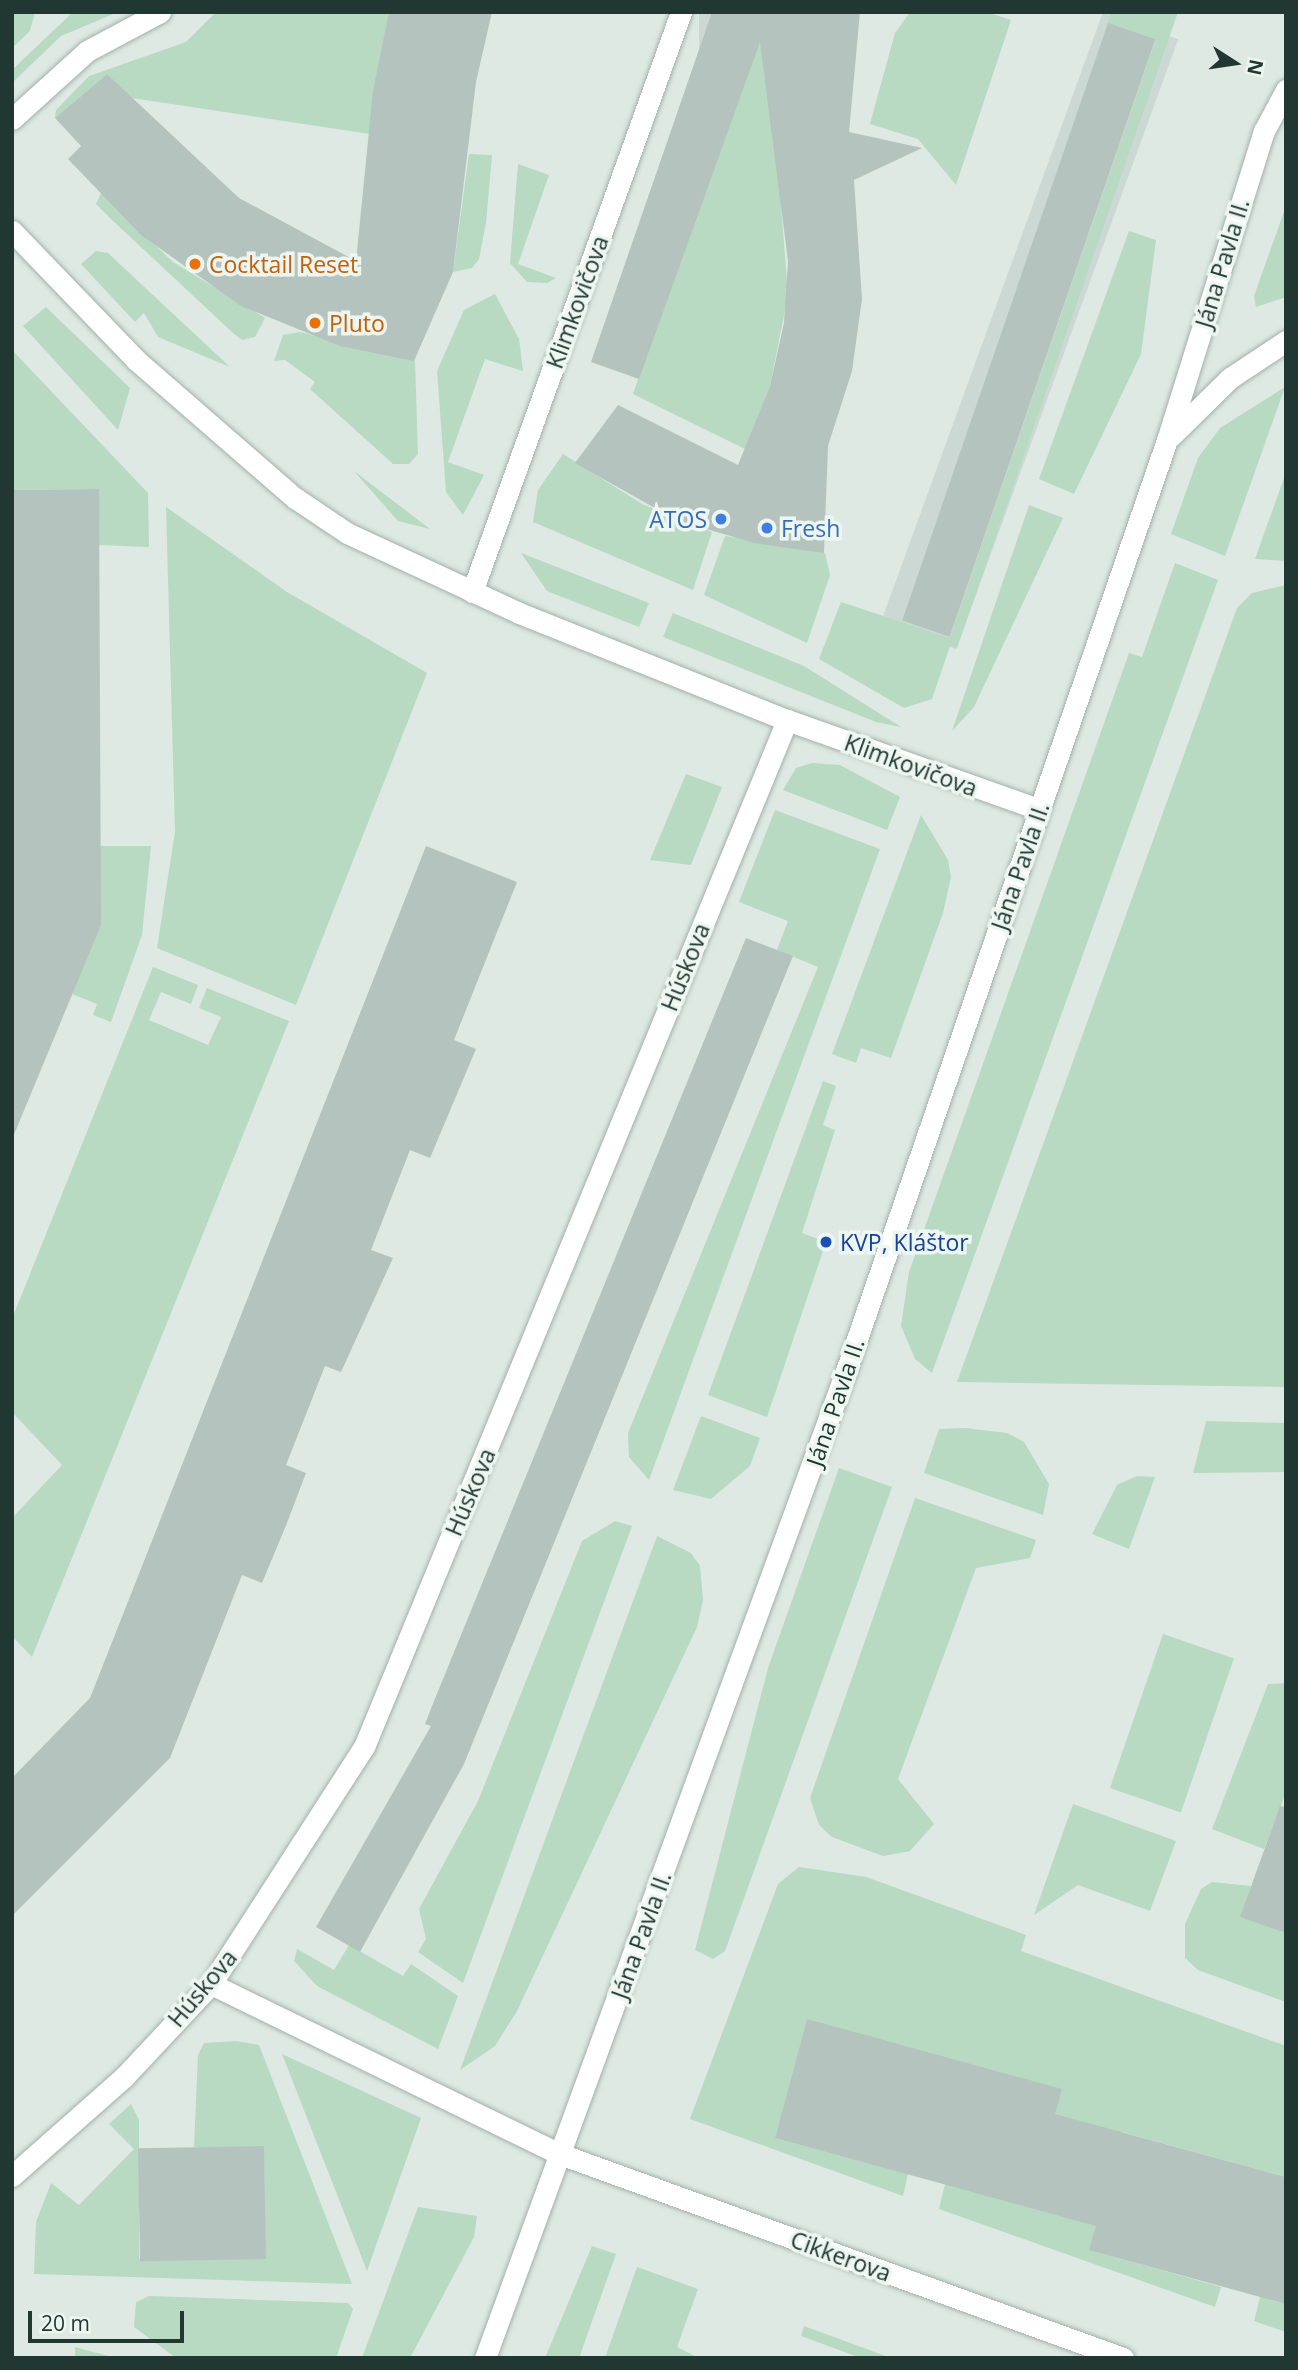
<!DOCTYPE html>
<meta charset="utf-8">
<style>
body{margin:0}
#map{position:relative;width:1298px;height:2370px;overflow:hidden;background:#dee9e4;font-family:"Open Sans",sans-serif}
div>[style]{position:absolute}
[style*='--x']{left:calc(var(--x)*1px);top:calc(var(--y)*1px);width:calc(var(--w)*1px);rotate:calc(var(--a)*1deg)}
.built>*{inset:0;background:#ccd8d3;transform-origin:0 0}
.green>*{inset:0;background:#b8d9c2;transform-origin:0 0}
.building>*{inset:0;background:#b4c3bd;transform-origin:0 0}
.roads{filter:drop-shadow(0 0 2px #a2b0ab) drop-shadow(0 0 2px #a2b0ab)}
.minor>*{height:21px;margin:-10.5px;padding:0 10.5px;transform-origin:10.5px;border-radius:10.5px;background:#fff}
.dots>*{width:19px;height:19px;translate:-50% -50%;box-sizing:border-box;border:4px solid #eef6f2;border-radius:50%}
span{translate:-50% -50%;white-space:nowrap;text-align:center;line-height:1.15;-webkit-text-stroke:7px #eef6f2;paint-order:stroke}
.street-label{font-size:23px;color:#213732}
.food-label{font-size:23px;color:#c56008}
.left{translate:0 -50%;text-align:left}
.shop-label{font-size:23px;color:#366cbe}
.right{translate:-100% -50%;text-align:right}
.transit-label{font-size:23px;color:#164399}
.frame{position:absolute;inset:0;border:14px solid #213732;pointer-events:none}
.north{position:absolute;left:1200px;top:28px;width:70px;height:70px;-webkit-text-stroke:5px #eef6f2;paint-order:stroke;rotate:102deg;font-size:19px;font-weight:700;line-height:28px;text-align:center;color:#213732}
.north::after{content:'';display:block;margin:auto;width:24px;height:32px;background:#213732;clip-path:polygon(50% 0,100% 100%,50% 72%,0 100%)}
.scale{position:absolute;left:28px;top:2311px;width:156px;height:32px;box-sizing:border-box;border:4px solid #213732;border-top:0;padding-left:9px;font-size:21px;line-height:24px;white-space:nowrap;color:#213732;-webkit-text-stroke:5px #eef6f2;paint-order:stroke}
</style>
<div id="map">
<div class="built">
<div style="left:699px;top:12px;width:71px;height:367px"></div>
<div style="left:1103px;top:12px;width:80px;height:649px;rotate:20deg"></div>
</div>
<div class="green">
<div style="clip-path:polygon(12px 12px,35px 12px,30px 31px,12px 48px)"></div>
<div style="clip-path:polygon(73px 12px,118px 12px,61px 36px,12px 83px,12px 70px)"></div>
<div style="clip-path:polygon(216px 12px,389px 12px,370px 134px,132px 98px,107px 74px,55px 118px,56px 110px,89px 76px,186px 42px)"></div>
<div style="clip-path:polygon(766px 12px,788px 295px,770px 386px,745px 449px,633px 394px)"></div>
<div style="clip-path:polygon(910px 12px,986px 12px,1011px 20px,956px 185px,918px 139px,870px 124px,895px 33px)"></div>
<div style="clip-path:polygon(1111px 12px,1178px 12px,957px 648px,950px 646px,932px 699px,904px 708px,819px 659px,841px 602px,950px 638px,1156px 40px,1108px 23px)"></div>
<div style="clip-path:polygon(469px 154px,492px 155px,486px 223px,479px 259px,472px 268px,453px 272px)"></div>
<div style="clip-path:polygon(518px 164px,549px 175px,518px 264px,556px 278px,547px 283px,527px 282px,510px 263px)"></div>
<div style="clip-path:polygon(101px 193px,173px 262px,265px 318px,255px 337px,242px 340px,233px 333px,112px 220px,96px 204px)"></div>
<div style="clip-path:polygon(1286px 206px,1286px 297px,1256px 307px,1254px 296px)"></div>
<div style="clip-path:polygon(1129px 231px,1156px 240px,1141px 354px,1074px 494px,1039px 479px)"></div>
<div style="clip-path:polygon(96px 251px,108px 253px,230px 367px,158px 337px,144px 313px,135px 322px,81px 264px)"></div>
<div style="clip-path:polygon(495px 294px,519px 339px,523px 371px,485px 359px,448px 462px,484px 475px,463px 515px,446px 492px,437px 371px,464px 310px)"></div>
<div style="clip-path:polygon(46px 307px,130px 388px,118px 430px,23px 326px)"></div>
<div style="clip-path:polygon(300px 332px,415px 361px,418px 454px,409px 464px,393px 464px,310px 389px,315px 382px,285px 360px,274px 361px,283px 335px)"></div>
<div style="clip-path:polygon(12px 350px,148px 493px,149px 547px,98px 545px,98px 489px,12px 490px)"></div>
<div style="clip-path:polygon(1285px 387px,1225px 556px,1171px 534px,1198px 458px,1220px 428px)"></div>
<div style="clip-path:polygon(563px 454px,642px 504px,712px 532px,693px 590px,533px 522px,538px 490px)"></div>
<div style="clip-path:polygon(354px 471px,430px 529px,398px 521px)"></div>
<div style="clip-path:polygon(1286px 473px,1286px 561px,1255px 559px,1284px 478px)"></div>
<div style="clip-path:polygon(1029px 505px,1063px 518px,974px 707px,952px 731px)"></div>
<div style="clip-path:polygon(166px 507px,287px 592px,427px 673px,296px 1005px,157px 948px,175px 832px)"></div>
<div style="clip-path:polygon(725px 536px,825px 553px,830px 575px,807px 643px,704px 595px)"></div>
<div style="clip-path:polygon(521px 553px,649px 603px,639px 627px,547px 591px)"></div>
<div style="clip-path:polygon(1175px 563px,1218px 580px,932px 1373px,915px 1359px,901px 1326px,909px 1272px,1129px 653px,1142px 657px)"></div>
<div style="clip-path:polygon(1286px 585px,1286px 1387px,957px 1382px,1237px 608px,1252px 593px)"></div>
<div style="clip-path:polygon(673px 613px,804px 666px,901px 727px,876px 722px,663px 637px)"></div>
<div style="clip-path:polygon(812px 763px,840px 765px,900px 797px,887px 830px,783px 790px,796px 768px)"></div>
<div style="clip-path:polygon(686px 774px,722px 787px,691px 865px,650px 860px)"></div>
<div style="clip-path:polygon(775px 810px,880px 849px,649px 1480px,629px 1457px,628px 1433px,818px 967px,777px 950px,788px 921px,739px 902px)"></div>
<div style="clip-path:polygon(921px 815px,948px 860px,951px 877px,943px 913px,891px 1058px,861px 1048px,856px 1063px,832px 1054px)"></div>
<div style="clip-path:polygon(100px 846px,151px 846px,142px 935px,111px 1022px,93px 1015px,97px 1004px,72px 994px)"></div>
<div style="clip-path:polygon(153px 967px,198px 985px,191px 1004px,161px 992px,149px 1020px,208px 1045px,221px 1017px,199px 1008px,207px 988px,289px 1021px,32px 1657px,12px 1636px,12px 1518px,62px 1465px,12px 1412px,12px 1319px)"></div>
<div style="clip-path:polygon(823px 1081px,836px 1086px,823px 1125px,835px 1130px,802px 1233px,826px 1242px,767px 1417px,708px 1395px)"></div>
<div style="clip-path:polygon(701px 1416px,760px 1438px,750px 1466px,711px 1499px,673px 1490px)"></div>
<div style="clip-path:polygon(1206px 1421px,1286px 1423px,1286px 1472px,1193px 1473px)"></div>
<div style="clip-path:polygon(965px 1428px,1007px 1433px,1024px 1442px,1049px 1484px,1043px 1515px,924px 1473px,939px 1429px)"></div>
<div style="clip-path:polygon(839px 1468px,892px 1487px,725px 1951px,713px 1959px,695px 1950px,768px 1668px)"></div>
<div style="clip-path:polygon(1137px 1476px,1155px 1477px,1129px 1549px,1092px 1534px,1117px 1485px)"></div>
<div style="clip-path:polygon(915px 1498px,1036px 1540px,1030px 1558px,976px 1568px,898px 1779px,934px 1824px,910px 1851px,883px 1856px,832px 1837px,819px 1825px,810px 1798px)"></div>
<div style="clip-path:polygon(615px 1521px,632px 1526px,463px 1983px,418px 1952px,426px 1939px,419px 1909px,478px 1801px,582px 1541px)"></div>
<div style="clip-path:polygon(657px 1536px,691px 1553px,700px 1566px,703px 1600px,697px 1627px,517px 2011px,495px 2046px,460px 2070px)"></div>
<div style="left:1163px;top:1634px;width:75px;height:163px;rotate:19deg"></div>
<div style="clip-path:polygon(1286px 1683px,1286px 1792px,1264px 1849px,1212px 1829px,1268px 1684px)"></div>
<div style="clip-path:polygon(1073px 1804px,1176px 1841px,1150px 1911px,1078px 1885px,1034px 1915px)"></div>
<div style="clip-path:polygon(799px 1867px,866px 1877px,1026px 1935px,1021px 1951px,1286px 2046px,1286px 2177px,1122px 2132px,1090px 2250px,1221px 2287px,1215px 2307px,939px 2209px,945px 2184px,1061px 2089px,807px 2020px,775px 2138px,908px 2174px,903px 2196px,690px 2119px,778px 1884px)"></div>
<div style="clip-path:polygon(1212px 1882px,1251px 1886px,1241px 1917px,1286px 1933px,1286px 2002px,1198px 1970px,1185px 1958px,1185px 1924px,1201px 1889px)"></div>
<div style="clip-path:polygon(349px 1945px,403px 1976px,411px 1964px,458px 1996px,438px 2049px,317px 1986px,294px 1961px,297px 1949px,334px 1970px)"></div>
<div style="clip-path:polygon(236px 2041px,259px 2045px,352px 2284px,34px 2274px,36px 2222px,51px 2183px,79px 2205px,134px 2149px,109px 2124px,131px 2104px,139px 2120px,139px 2259px,265px 2259px,264px 2147px,194px 2147px,198px 2055px,204px 2043px)"></div>
<div style="clip-path:polygon(282px 2054px,421px 2118px,367px 2271px)"></div>
<div style="clip-path:polygon(418px 2207px,477px 2216px,474px 2237px,410px 2358px,362px 2358px)"></div>
<div style="clip-path:polygon(592px 2246px,616px 2254px,579px 2358px,545px 2358px)"></div>
<div style="clip-path:polygon(637px 2267px,698px 2289px,677px 2347px,699px 2358px,605px 2358px)"></div>
<div style="clip-path:polygon(149px 2296px,348px 2303px,353px 2309px,336px 2358px,176px 2358px,134px 2327px,136px 2302px)"></div>
<div style="clip-path:polygon(1260px 2297px,1286px 2304px,1286px 2332px,1254px 2321px)"></div>
<div style="clip-path:polygon(804px 2326px,891px 2358px,861px 2358px,801px 2336px)"></div>
<div style="clip-path:polygon(75px 2347px,108px 2356px,110px 2358px,75px 2358px)"></div>
</div>
<div class="building">
<div style="clip-path:polygon(389px 12px,492px 12px,476px 82px,453px 272px,414px 361px,340px 346px,241px 306px,141px 235px,68px 159px,81px 146px,55px 118px,107px 74px,239px 198px,356px 261px,373px 91px)"></div>
<div style="clip-path:polygon(712px 12px,860px 12px,849px 132px,922px 148px,854px 180px,862px 299px,852px 371px,828px 446px,824px 553px,754px 543px,676px 520px,575px 463px,618px 405px,738px 465px,770px 386px,784px 323px,788px 261px,760px 42px,639px 379px,591px 362px)"></div>
<div style="left:1108px;top:23px;width:50px;height:632px;rotate:19deg"></div>
<div style="clip-path:polygon(99px 489px,101px 925px,13px 1137px,12px 490px)"></div>
<div style="clip-path:polygon(426px 846px,517px 882px,454px 1040px,476px 1049px,430px 1158px,410px 1150px,371px 1250px,393px 1258px,341px 1372px,325px 1366px,286px 1465px,306px 1473px,287px 1523px,262px 1583px,242px 1575px,170px 1758px,12px 1916px,12px 1778px,90px 1698px)"></div>
<div style="clip-path:polygon(746px 938px,793px 956px,464px 1764px,360px 1952px,316px 1927px,431px 1726px,425px 1724px,434px 1701px)"></div>
<div style="clip-path:polygon(1280px 1806px,1286px 1807px,1286px 1933px,1240px 1917px)"></div>
<div style="clip-path:polygon(807px 2019px,1062px 2089px,1055px 2114px,1286px 2177px,1286px 2304px,1089px 2250px,1096px 2226px,775px 2138px)"></div>
<div style="left:264px;top:2146px;width:113px;height:126px;rotate:89deg"></div>
</div>
<div class="roads">
<div class="minor">
<div style="--x:12;--y:119;--w:101;--a:-42.2"></div>
<div style="--x:87;--y:51;--w:83;--a:-28.1"></div>
<div style="--x:12;--y:231;--w:179;--a:46.1"></div>
<div style="--x:136;--y:360;--w:211;--a:41"></div>
<div style="--x:295;--y:498;--w:63;--a:33.9"></div>
<div style="--x:347;--y:533;--w:190;--a:24.9"></div>
<div style="--x:519;--y:613;--w:289;--a:21.8"></div>
<div style="--x:787;--y:720;--w:267;--a:19.5"></div>
<div style="--x:1171;--y:436;--w:83;--a:-44.5"></div>
<div style="--x:1230;--y:378;--w:67;--a:-33.5"></div>
<div style="--x:472;--y:592;--w:617;--a:-70.18"></div>
<div style="--x:211;--y:1984;--w:388;--a:26"></div>
<div style="--x:560;--y:2154;--w:599;--a:19.92"></div>
<div style="--x:12;--y:2176;--w:149;--a:-41.5"></div>
<div style="--x:124;--y:2077;--w:127;--a:-46.9"></div>
<div style="--x:211;--y:1984;--w:282;--a:-57.2"></div>
<div style="--x:364;--y:1747;--w:1111;--a:-67.61"></div>
<div style="--x:485;--y:2358;--w:1051;--a:-69.91"></div>
<div style="--x:846;--y:1371;--w:985;--a:-70.98"></div>
<div style="--x:1167;--y:440;--w:324;--a:-72.6"></div>
<div style="--x:1264;--y:131;--w:47;--a:-61.8"></div>
</div>
</div>
<div class="dots">
<div style="left:195px;top:264px;background:#e8710a"></div>
<div style="left:315px;top:323px;background:#e8710a"></div>
<div style="left:721px;top:519px;background:#3f7fe0"></div>
<div style="left:767px;top:528px;background:#3f7fe0"></div>
<div style="left:826px;top:1242px;background:#1a4fb4"></div>
</div>
<div class="street-label">
<span style="left:1222px;top:263px;rotate:-73deg">Jána Pavla II.</span>
<span style="left:577px;top:302px;rotate:-70deg">Klimkovičova</span>
<span style="left:911px;top:765px;rotate:20deg">Klimkovičova</span>
<span style="left:1020px;top:866px;rotate:-71deg">Jána Pavla II.</span>
<span style="left:685px;top:967px;rotate:-68deg">Húskova</span>
<span style="left:835px;top:1402px;rotate:-71deg">Jána Pavla II.</span>
<span style="left:470px;top:1492px;rotate:-67deg">Húskova</span>
<span style="left:641px;top:1935px;rotate:-70deg">Jána Pavla II.</span>
<span style="left:202px;top:1988px;rotate:-50deg">Húskova</span>
<span style="left:841px;top:2256px;rotate:20deg">Cikkerova</span>
</div>
<div class="food-label">
<span class="left" style="left:209px;top:264px">Cocktail Reset</span>
<span class="left" style="left:329px;top:323px">Pluto</span>
</div>
<div class="shop-label">
<span class="right" style="left:707px;top:519px">ATOS</span>
<span class="left" style="left:781px;top:528px">Fresh</span>
</div>
<div class="transit-label">
<span class="left" style="left:840px;top:1242px">KVP, Kláštor</span>
</div>
<div class="frame"></div>
<div class="north">N</div>
<div class="scale">20 m</div>
</div>
